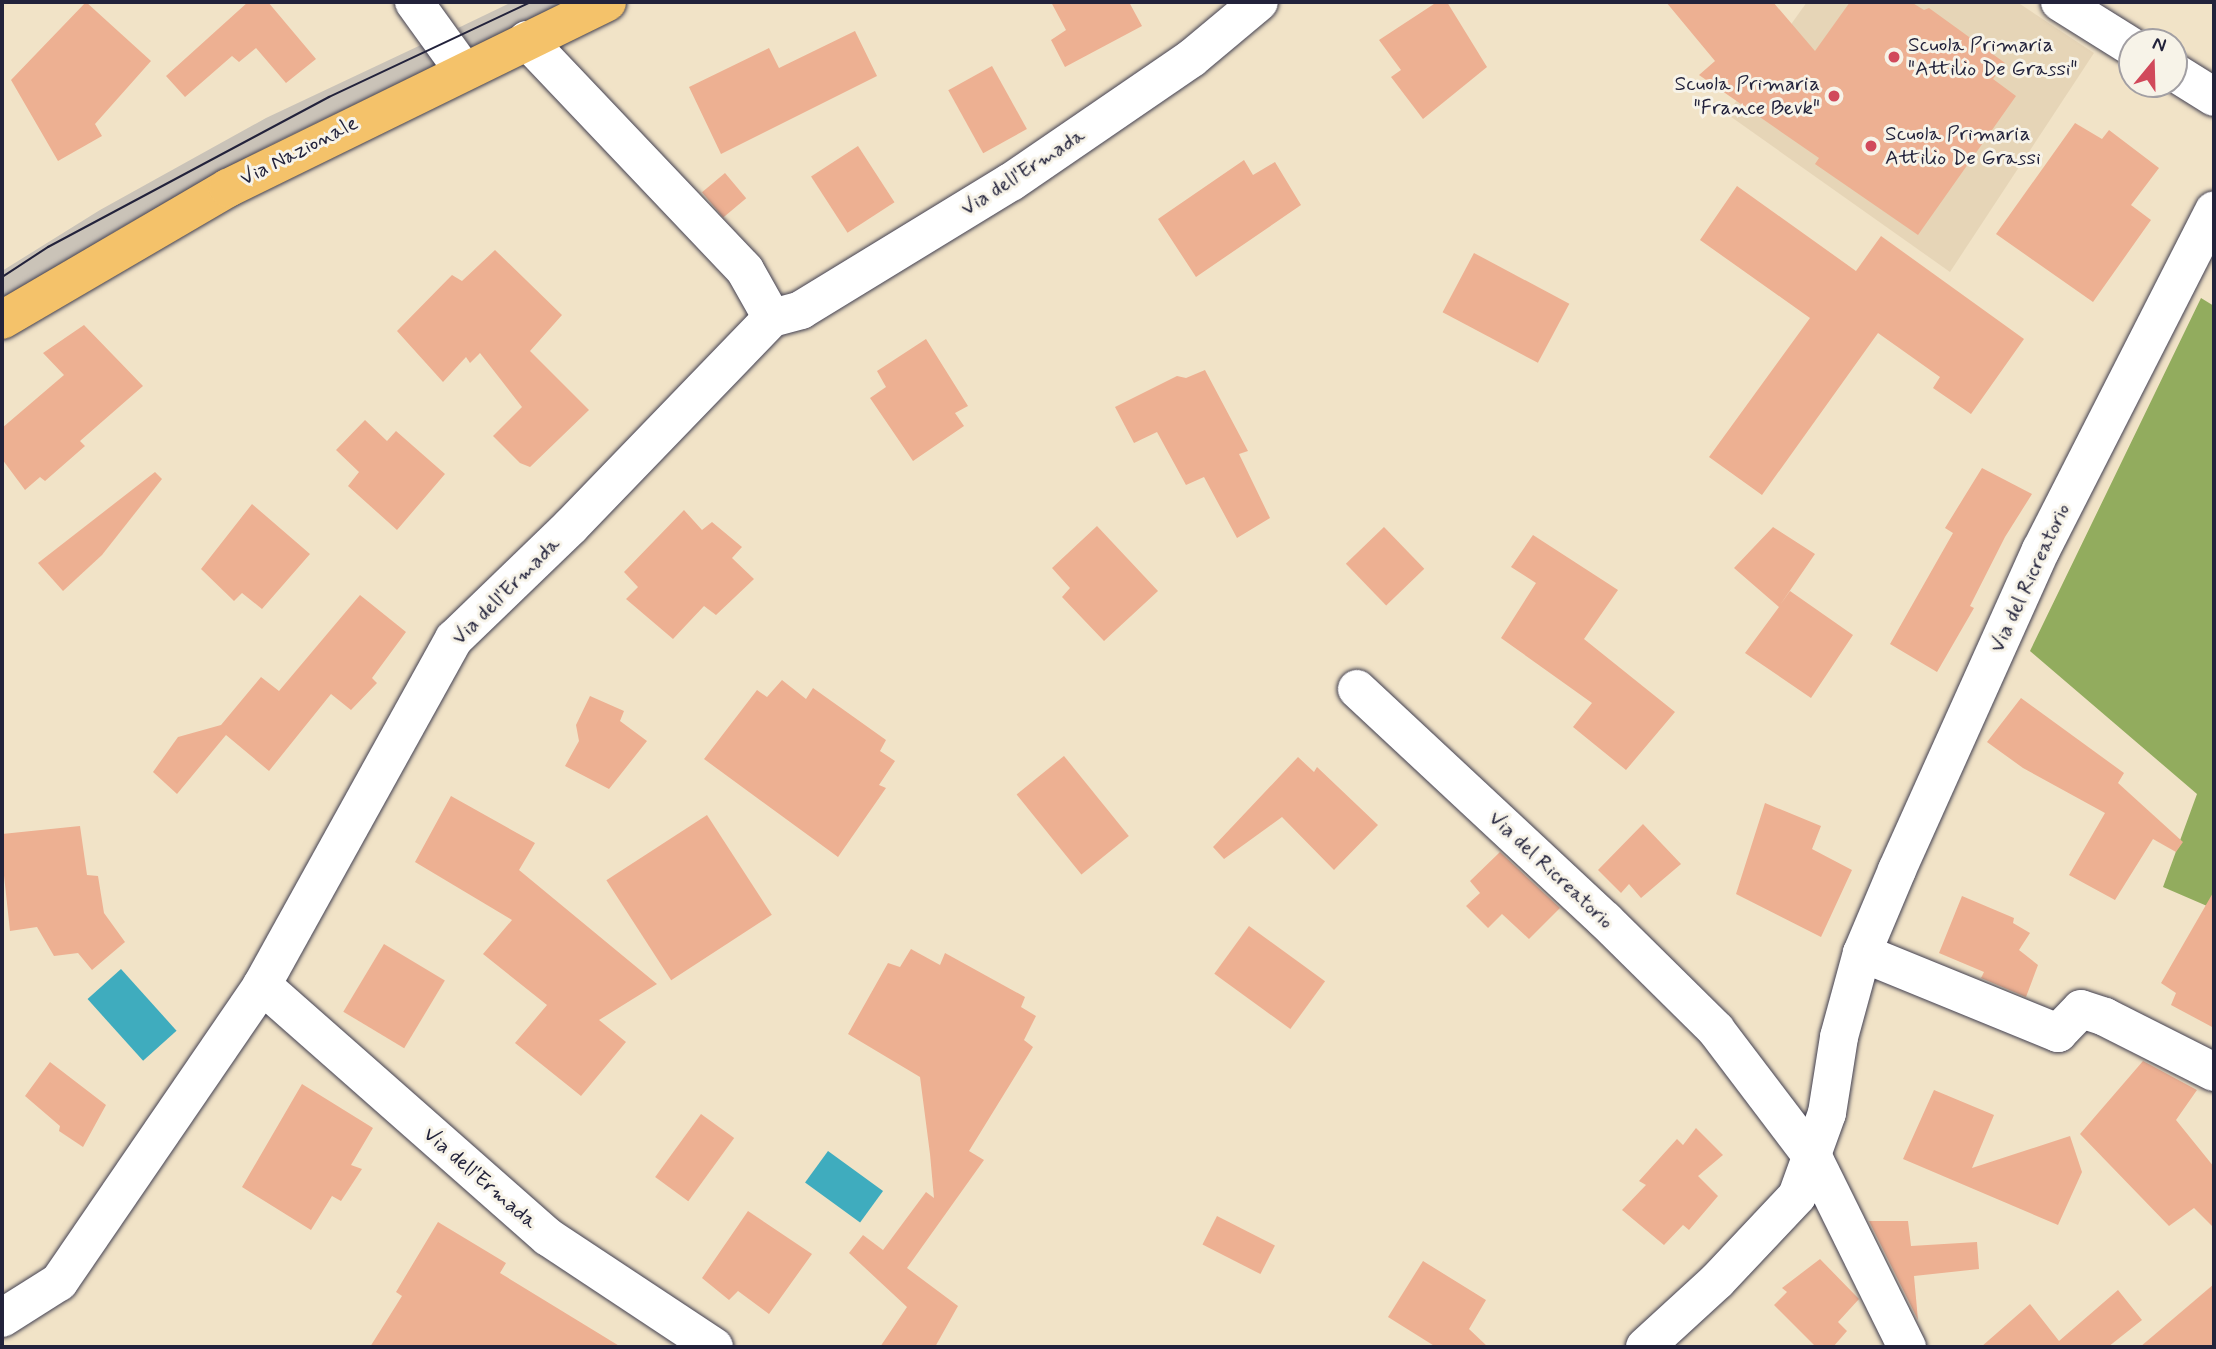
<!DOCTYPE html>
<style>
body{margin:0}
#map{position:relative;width:2216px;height:1349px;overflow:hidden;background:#f1e3c7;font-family:Mynerve,sans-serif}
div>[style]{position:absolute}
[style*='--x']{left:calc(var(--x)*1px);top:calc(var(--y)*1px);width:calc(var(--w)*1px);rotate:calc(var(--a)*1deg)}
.built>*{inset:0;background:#e6d5b7}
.industrial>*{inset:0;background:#cac3b8}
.forest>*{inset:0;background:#92ac5e}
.water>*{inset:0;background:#3facbe;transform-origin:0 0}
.building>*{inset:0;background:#edb092;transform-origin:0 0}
.roads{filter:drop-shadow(0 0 2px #413f50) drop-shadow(0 0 2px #413f50)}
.minor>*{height:38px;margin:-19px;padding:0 19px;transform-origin:19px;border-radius:19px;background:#fff}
.primary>*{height:38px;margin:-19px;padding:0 19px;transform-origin:19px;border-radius:19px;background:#f4c26a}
.tram>*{height:2px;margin:-1px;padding:0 1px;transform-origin:1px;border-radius:1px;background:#22223b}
.dots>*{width:19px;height:19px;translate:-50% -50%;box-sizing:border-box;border:4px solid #f7f3e8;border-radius:50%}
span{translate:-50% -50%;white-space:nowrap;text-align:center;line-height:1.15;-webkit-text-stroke:6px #f7f3e8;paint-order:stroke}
.poi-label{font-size:21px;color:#22223b}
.left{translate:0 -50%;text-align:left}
.right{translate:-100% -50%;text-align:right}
.street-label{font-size:21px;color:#22223b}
.frame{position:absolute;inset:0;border:4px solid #22223b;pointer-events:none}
.north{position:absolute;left:2118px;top:28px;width:70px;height:70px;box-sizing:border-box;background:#f7f3e8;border:2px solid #a29fa3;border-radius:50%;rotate:19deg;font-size:19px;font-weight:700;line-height:28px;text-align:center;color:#22223b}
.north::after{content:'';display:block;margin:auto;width:24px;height:32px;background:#d1495b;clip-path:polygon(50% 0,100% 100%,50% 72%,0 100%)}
</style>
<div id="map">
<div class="built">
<div style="clip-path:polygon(1807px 2px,2017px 2px,2094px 53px,1950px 272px,1727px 114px)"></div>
</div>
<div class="industrial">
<div style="clip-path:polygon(512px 2px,564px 2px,471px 48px,458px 28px)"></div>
<div style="clip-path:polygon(423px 44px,436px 65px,268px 146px,115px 231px,2px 303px,2px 271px,100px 210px,266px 118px)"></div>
</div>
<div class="forest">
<div style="clip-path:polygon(2201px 298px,2214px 306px,2214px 909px,2163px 887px,2197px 794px,2030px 651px)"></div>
</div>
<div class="water">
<div style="left:121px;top:969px;width:83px;height:45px;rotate:48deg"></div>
<div style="left:828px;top:1151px;width:68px;height:39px;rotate:36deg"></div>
</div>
<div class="building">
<div style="clip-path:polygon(86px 2px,151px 61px,95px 124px,102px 136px,58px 161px,11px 80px)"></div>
<div style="clip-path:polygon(248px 2px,268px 2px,316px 59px,286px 83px,256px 48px,239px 62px,232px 56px,185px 97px,166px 76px)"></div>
<div style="clip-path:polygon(1051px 2px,1129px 2px,1142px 26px,1065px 67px,1051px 40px,1066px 30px)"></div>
<div style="clip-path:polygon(1437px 2px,1447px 2px,1487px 67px,1423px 119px,1391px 77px,1401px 70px,1379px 40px)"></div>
<div style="clip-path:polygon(1666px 2px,1773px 2px,1815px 51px,1850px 2px,1911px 2px,1924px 10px,1929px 8px,2005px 63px,1993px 79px,2016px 96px,1918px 235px,1815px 164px,1819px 158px,1699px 75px,1715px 61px)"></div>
<div style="clip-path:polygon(855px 31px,877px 76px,721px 154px,689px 87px,769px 48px,779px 68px)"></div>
<div style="left:992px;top:66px;width:72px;height:50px;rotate:61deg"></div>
<div style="clip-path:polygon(2075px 123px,2102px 139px,2109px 130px,2159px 168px,2131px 205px,2151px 220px,2093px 302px,1996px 234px)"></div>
<div style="left:858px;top:146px;width:67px;height:56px;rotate:57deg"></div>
<div style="clip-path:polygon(1244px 160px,1253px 175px,1275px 162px,1301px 205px,1196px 277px,1158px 219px)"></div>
<div style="left:725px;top:173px;width:33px;height:30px;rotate:50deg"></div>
<div style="clip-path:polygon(1737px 186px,1856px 271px,1881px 236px,2024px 339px,1971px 414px,1933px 388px,1940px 377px,1878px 333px,1762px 495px,1709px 457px,1810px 318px,1700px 240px)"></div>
<div style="clip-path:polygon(495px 250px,562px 315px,530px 351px,589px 410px,530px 467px,520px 463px,493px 436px,522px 407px,480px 353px,470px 363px,466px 357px,443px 382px,397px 331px,452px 275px,462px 281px)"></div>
<div style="left:1474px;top:253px;width:108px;height:67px;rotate:28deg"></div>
<div style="clip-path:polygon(84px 325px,143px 386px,80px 441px,85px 446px,45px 481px,40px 477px,25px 490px,2px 459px,2px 428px,64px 375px,43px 353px)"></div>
<div style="clip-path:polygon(926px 339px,968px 406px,955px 413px,964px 426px,913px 461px,870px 398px,886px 387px,877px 371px)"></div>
<div style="clip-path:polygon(1205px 370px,1248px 451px,1239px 454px,1270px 518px,1237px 538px,1204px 477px,1186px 485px,1157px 432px,1134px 443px,1115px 407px,1177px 376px,1186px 378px)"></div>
<div style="clip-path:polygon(365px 420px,387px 441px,396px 431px,445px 474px,397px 530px,348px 486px,359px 472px,336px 450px)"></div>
<div style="clip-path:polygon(1982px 468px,2032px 494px,2005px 537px,1970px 606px,1974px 608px,1937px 672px,1890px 644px,1953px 533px,1945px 528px)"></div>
<div style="clip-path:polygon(155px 472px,162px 479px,102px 555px,63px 591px,38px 563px)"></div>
<div style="clip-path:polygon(252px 504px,310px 554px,262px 609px,242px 593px,234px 601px,201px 569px)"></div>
<div style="clip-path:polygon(684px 510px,702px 530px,712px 522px,742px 547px,732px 558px,754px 579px,716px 615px,704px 606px,673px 639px,626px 599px,638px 587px,624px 572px)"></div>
<div style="clip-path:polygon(1097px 526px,1158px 591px,1104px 641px,1062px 597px,1070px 588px,1052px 568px)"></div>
<div style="left:1384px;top:527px;width:58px;height:53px;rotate:46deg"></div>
<div style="clip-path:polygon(1773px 527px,1815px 554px,1780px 605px,1790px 591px,1853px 635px,1811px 698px,1745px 653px,1779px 607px,1734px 568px)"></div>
<div style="clip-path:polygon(1533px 535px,1618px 590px,1584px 639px,1675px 712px,1626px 770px,1573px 727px,1592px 703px,1501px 638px,1536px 583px,1511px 567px)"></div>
<div style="clip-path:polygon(360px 595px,406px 632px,372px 678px,377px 683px,351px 710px,331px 694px,269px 771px,226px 735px,177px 794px,153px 772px,178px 737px,221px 725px,261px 677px,279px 691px)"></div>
<div style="clip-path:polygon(782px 680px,806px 699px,813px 688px,886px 740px,880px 751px,895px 761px,879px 785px,886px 788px,838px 857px,704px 759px,757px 690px,767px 697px)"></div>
<div style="clip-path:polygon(590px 696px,624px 711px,620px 721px,647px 741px,609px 789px,565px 766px,579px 741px,576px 725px)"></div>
<div style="clip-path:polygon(2021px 698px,2124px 773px,2118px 783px,2183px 842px,2176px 852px,2153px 839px,2115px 900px,2069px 875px,2105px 813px,2023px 768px,1987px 742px)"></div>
<div style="left:1064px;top:756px;width:103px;height:61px;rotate:51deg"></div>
<div style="clip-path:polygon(1298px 757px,1314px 772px,1317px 767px,1378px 825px,1334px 870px,1282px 817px,1224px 859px,1213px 847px)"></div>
<div style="clip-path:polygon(451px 796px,535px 843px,519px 870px,657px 984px,599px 1020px,626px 1042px,581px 1096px,515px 1043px,547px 1005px,483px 954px,512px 920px,415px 862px)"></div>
<div style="clip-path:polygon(1765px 803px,1821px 826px,1812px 849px,1852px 870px,1821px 937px,1736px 894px)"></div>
<div style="left:707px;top:815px;width:119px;height:120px;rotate:57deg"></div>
<div style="clip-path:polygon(1643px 824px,1681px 864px,1641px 898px,1629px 884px,1621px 893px,1598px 870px)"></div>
<div style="clip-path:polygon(80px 826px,87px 875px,98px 876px,104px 913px,125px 942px,92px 970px,78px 953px,54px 956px,37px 927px,10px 931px,2px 857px,2px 834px)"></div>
<div style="clip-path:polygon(1500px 852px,1560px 908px,1529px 939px,1502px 914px,1488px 928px,1466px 906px,1480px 893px,1470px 881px)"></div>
<div style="clip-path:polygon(2214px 891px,2214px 1028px,2171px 1005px,2176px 993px,2161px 983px)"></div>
<div style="clip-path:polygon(1962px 896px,2014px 918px,2013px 923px,2030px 933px,2019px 950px,2038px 965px,2026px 997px,1981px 978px,1984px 972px,1939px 953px)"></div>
<div style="left:1249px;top:926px;width:94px;height:59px;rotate:36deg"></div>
<div style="left:384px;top:944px;width:71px;height:79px;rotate:31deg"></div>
<div style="clip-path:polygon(911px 949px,940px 965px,945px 953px,1025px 997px,1021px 1007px,1036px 1016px,1024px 1040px,1033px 1047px,969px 1151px,984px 1160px,907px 1268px,958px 1306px,935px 1347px,880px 1347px,907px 1307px,849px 1253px,863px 1235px,883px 1250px,926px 1192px,934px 1198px,930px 1154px,920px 1077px,848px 1034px,888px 963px,900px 967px)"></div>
<div style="clip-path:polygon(2143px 1061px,2197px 1090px,2176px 1120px,2214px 1167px,2214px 1228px,2194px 1208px,2169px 1226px,2080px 1134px)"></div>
<div style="clip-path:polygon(50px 1062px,106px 1105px,83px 1147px,59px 1131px,60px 1126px,25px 1096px)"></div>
<div style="clip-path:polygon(302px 1084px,373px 1128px,351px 1165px,362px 1169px,341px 1201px,332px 1196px,311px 1230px,242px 1187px)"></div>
<div style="clip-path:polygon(1934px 1090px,1994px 1115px,1972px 1168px,2070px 1136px,2082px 1172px,2058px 1225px,1903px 1159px)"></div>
<div style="left:701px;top:1114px;width:41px;height:78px;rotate:36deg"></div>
<div style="clip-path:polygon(1696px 1128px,1723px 1155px,1698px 1176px,1718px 1196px,1689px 1230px,1683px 1225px,1664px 1245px,1622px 1210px,1646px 1185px,1639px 1181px,1677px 1139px,1683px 1145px)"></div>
<div style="clip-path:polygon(748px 1211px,812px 1254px,769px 1314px,738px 1291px,729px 1300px,702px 1278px)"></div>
<div style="left:1217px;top:1216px;width:65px;height:32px;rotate:27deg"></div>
<div style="clip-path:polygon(1869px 1221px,1908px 1221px,1911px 1246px,1977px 1242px,1979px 1269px,1914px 1276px,1918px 1320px)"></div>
<div style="clip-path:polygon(438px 1222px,506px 1263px,500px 1273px,621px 1347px,370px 1347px,402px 1296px,396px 1292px)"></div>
<div style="clip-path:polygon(1820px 1259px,1859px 1299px,1838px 1322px,1847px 1331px,1833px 1347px,1816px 1347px,1774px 1305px,1787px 1292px,1782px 1288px)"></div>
<div style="clip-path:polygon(1423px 1261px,1486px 1300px,1469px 1329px,1488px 1347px,1436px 1347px,1388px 1317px)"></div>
<div style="clip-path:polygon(2214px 1284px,2214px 1347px,2140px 1347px)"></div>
<div style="clip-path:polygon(2118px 1290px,2142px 1320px,2108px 1347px,1981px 1347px,2030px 1304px,2059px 1341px)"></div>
</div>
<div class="roads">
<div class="minor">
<div style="--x:414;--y:2;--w:84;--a:54.2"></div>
<div style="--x:2060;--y:2;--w:85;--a:32"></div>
<div style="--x:2174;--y:72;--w:47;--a:32"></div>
<div style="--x:772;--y:318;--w:30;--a:-15"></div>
<div style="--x:801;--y:310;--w:246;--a:-31.4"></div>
<div style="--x:1011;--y:182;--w:219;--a:-34.4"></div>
<div style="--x:1192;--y:58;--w:87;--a:-39.9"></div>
<div style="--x:1357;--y:689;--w:339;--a:43"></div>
<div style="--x:1605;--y:920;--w:156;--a:44.7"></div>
<div style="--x:1716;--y:1030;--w:162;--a:52.8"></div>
<div style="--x:1814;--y:1159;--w:210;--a:63.7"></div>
<div style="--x:1862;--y:953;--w:212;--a:22.2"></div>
<div style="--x:2058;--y:1033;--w:33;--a:-46"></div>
<div style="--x:2081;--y:1009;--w:25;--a:18"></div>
<div style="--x:2105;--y:1017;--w:122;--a:26.8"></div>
<div style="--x:262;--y:985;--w:381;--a:41.4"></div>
<div style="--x:548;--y:1237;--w:199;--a:33.5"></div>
<div style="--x:2;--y:1318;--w:67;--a:-32.3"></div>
<div style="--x:59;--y:1282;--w:360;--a:-55.6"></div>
<div style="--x:262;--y:985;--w:396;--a:-61"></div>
<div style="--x:454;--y:639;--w:161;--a:-44"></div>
<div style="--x:570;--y:527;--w:291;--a:-46"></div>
<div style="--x:772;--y:318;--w:55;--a:-119.4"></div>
<div style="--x:745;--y:270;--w:317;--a:-133.5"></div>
<div style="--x:1645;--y:1347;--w:98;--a:-42.5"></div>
<div style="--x:1717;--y:1281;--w:117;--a:-46.7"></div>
<div style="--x:1797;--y:1196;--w:88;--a:-70.1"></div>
<div style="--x:1827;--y:1113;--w:77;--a:-81"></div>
<div style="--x:1839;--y:1037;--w:87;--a:-74.7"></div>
<div style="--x:1862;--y:953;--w:90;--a:-67.1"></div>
<div style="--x:1897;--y:870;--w:351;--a:-65.8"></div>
<div style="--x:2041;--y:550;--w:381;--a:-63"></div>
</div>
<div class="primary">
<div style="--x:2;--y:320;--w:262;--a:-30.3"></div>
<div style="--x:228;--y:188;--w:422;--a:-26.1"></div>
</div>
</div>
<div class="tram">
<div style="--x:2;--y:277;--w:55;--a:-33.1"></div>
<div style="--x:48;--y:247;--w:319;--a:-28.1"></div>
<div style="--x:329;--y:97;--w:223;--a:-25.2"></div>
</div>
<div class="dots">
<div style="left:1894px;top:57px;background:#d1495b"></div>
<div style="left:1834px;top:96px;background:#d1495b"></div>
<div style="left:1871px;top:146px;background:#d1495b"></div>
</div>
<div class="poi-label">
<span class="left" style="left:1908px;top:57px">Scuola Primaria<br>"Attilio De Grassi"</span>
<span class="right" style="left:1820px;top:96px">Scuola Primaria<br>"France Bevk"</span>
<span class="left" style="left:1885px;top:146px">Scuola Primaria<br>Attilio De Grassi</span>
</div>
<div class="street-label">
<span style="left:299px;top:151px;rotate:-27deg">Via Nazionale</span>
<span style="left:1023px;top:172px;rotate:-33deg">Via dell'Ermada</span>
<span style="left:2030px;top:578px;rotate:-65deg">Via del Ricreatorio</span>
<span style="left:506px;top:591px;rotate:-45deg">Via dell'Ermada</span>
<span style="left:1551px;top:870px;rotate:43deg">Via del Ricreatorio</span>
<span style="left:480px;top:1178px;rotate:41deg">Via dell'Ermada</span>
</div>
<div class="frame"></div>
<div class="north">N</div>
</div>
